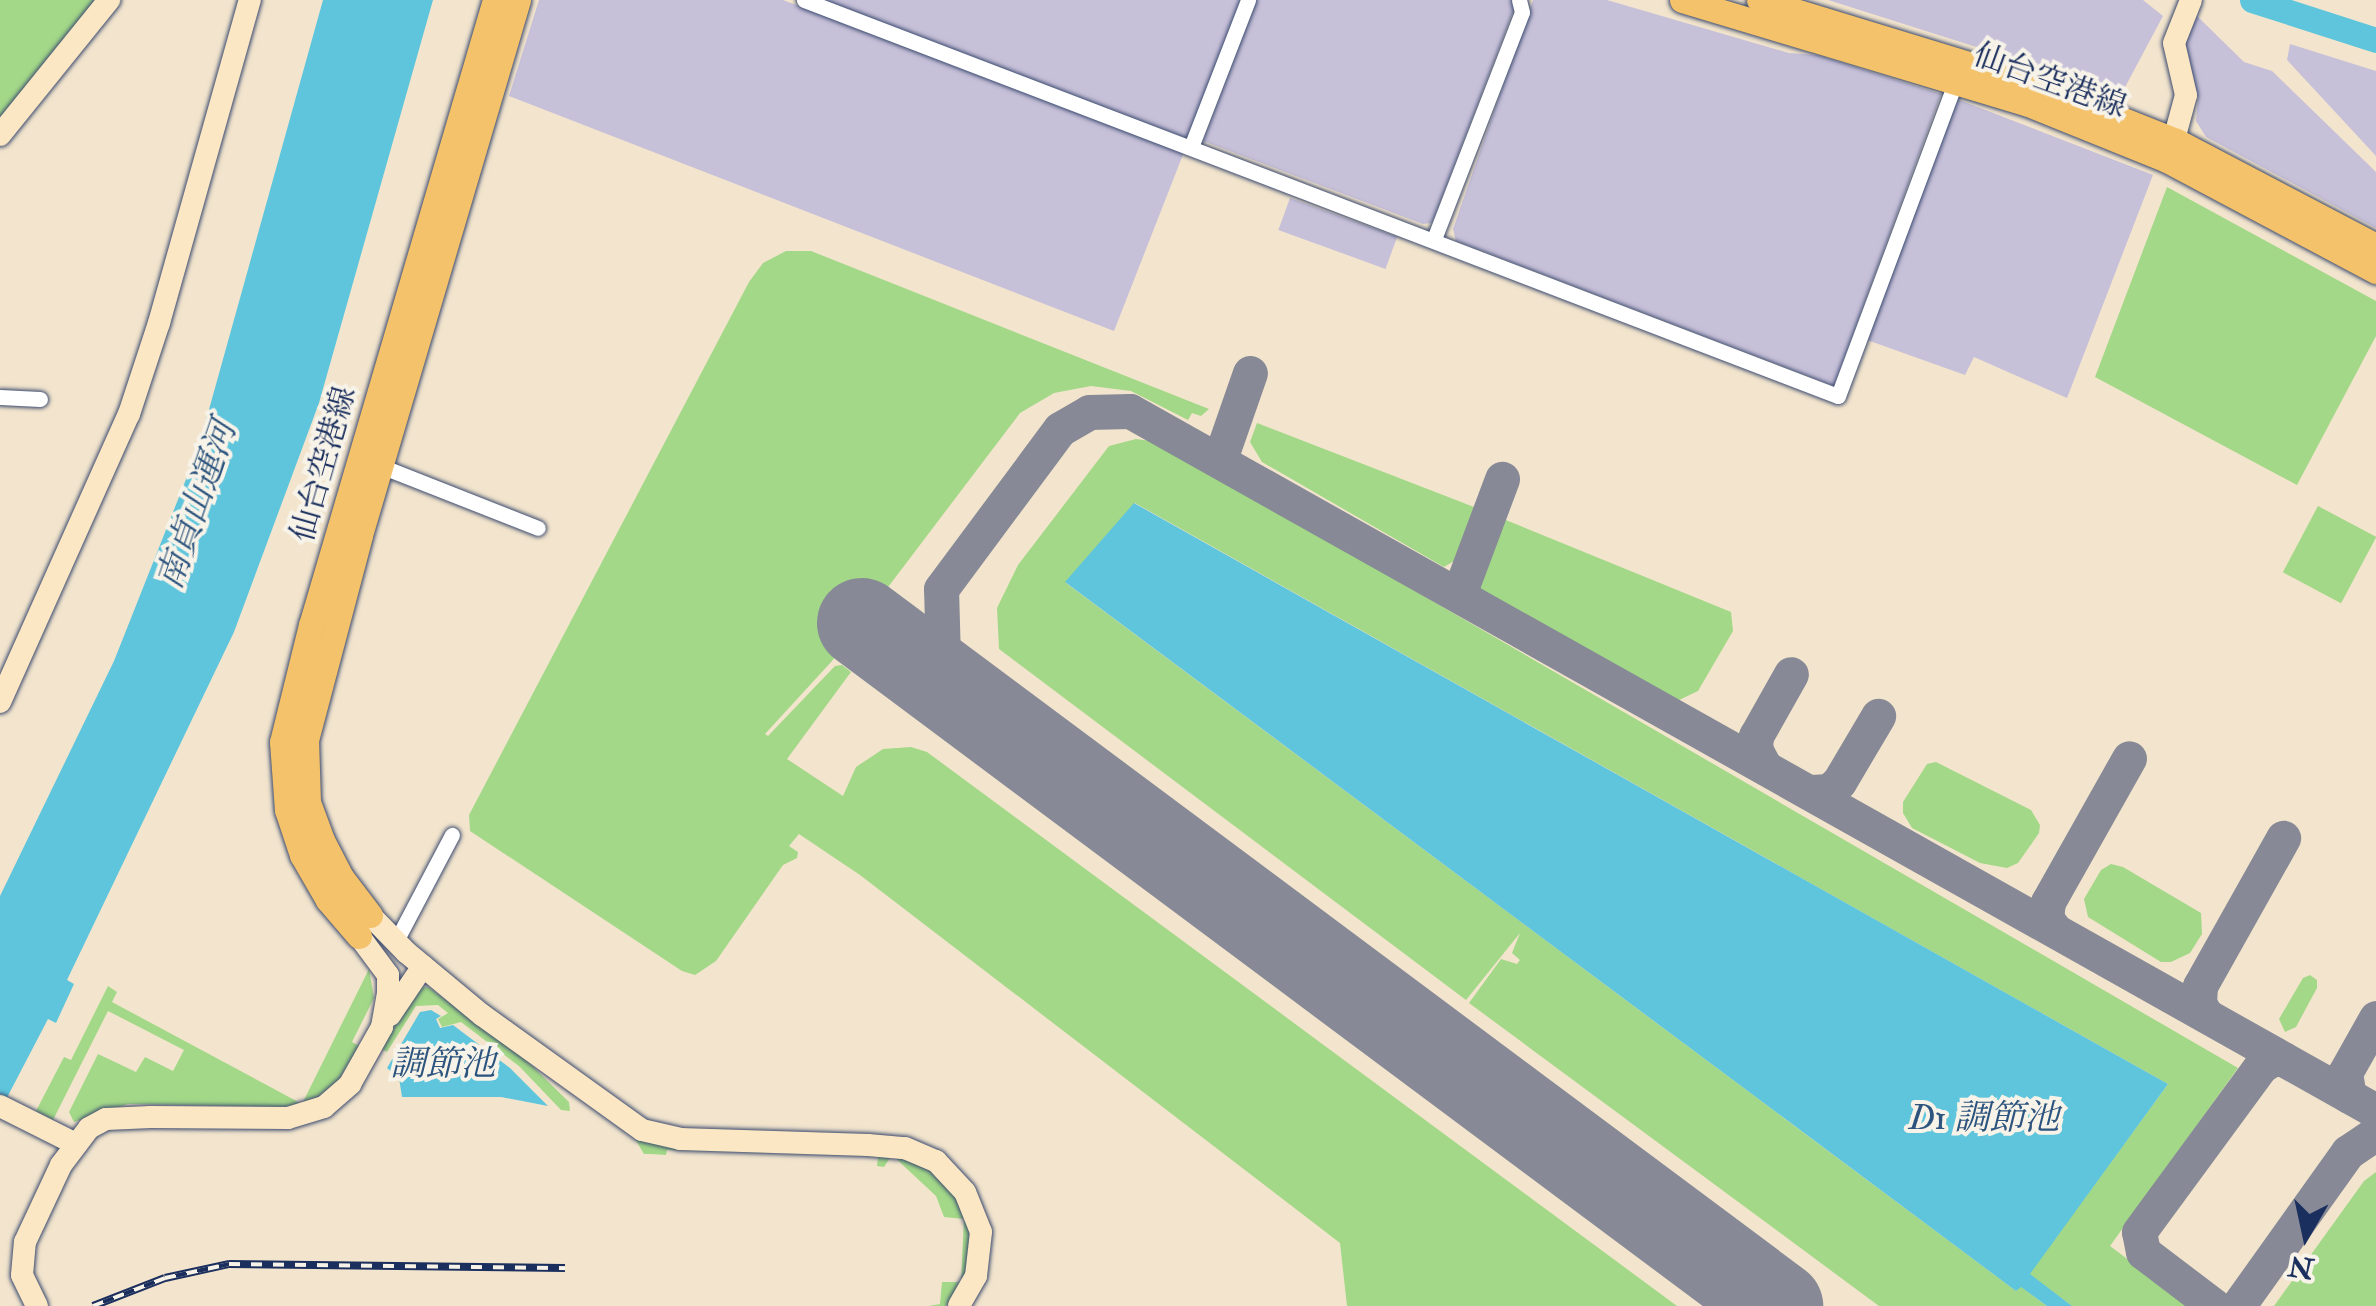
<!DOCTYPE html>
<meta charset="utf-8">
<style>
body{margin:0}
#map{position:relative;width:2376px;height:1306px;overflow:hidden;background:#f3e5cd;font-family:"IM FELL Double Pica","Noto Serif JP",serif}
div>[style]{position:absolute}
[style*='--x']{left:calc(var(--x)*1px);top:calc(var(--y)*1px);width:calc(var(--w)*1px);rotate:calc(var(--a)*1deg)}
.industrial>*{inset:0;background:#c7c0d9;transform-origin:0 0}
.green>*{inset:0;background:#a3d888;transform-origin:0 0}
.water>*{inset:0;background:#5fc5dc}
.river>*{height:25px;margin:-12.5px;padding:0 12.5px;transform-origin:12.5px;border-radius:12.5px;background:#5fc5dc}
.taxiway>*{height:35px;margin:-17.5px;padding:0 17.5px;transform-origin:17.5px;border-radius:17.5px;background:#878a96}
.runway>*{height:90px;margin:-45px;padding:0 45px;transform-origin:45px;border-radius:45px;background:#878a96}
.roads{filter:drop-shadow(0 0 2px #3b4a6f) drop-shadow(0 0 2px #3b4a6f)}
.street>*{height:15px;margin:-7.5px;padding:0 7.5px;transform-origin:7.5px;border-radius:7.5px;background:#fff}
.secondary>*{height:22px;margin:-11px;padding:0 11px;transform-origin:11px;border-radius:11px;background:#fbe7c3}
.primary>*{height:25px;margin:-12.5px;padding:0 12.5px;transform-origin:12.5px;border-radius:12.5px;background:#f4c26a}
.rail>*{height:8px;margin-top:-4px;transform-origin:0;background:repeating-linear-gradient(90deg,#f7f3e8 0 11px,#1b2f5e 0 22px);box-sizing:border-box;border-block:2px solid #1b2f5e}
span{translate:-50% -50%;white-space:nowrap;text-align:center;line-height:1.15;-webkit-text-stroke:8px #f7f3e8;paint-order:stroke}
.street-label{font-size:32px;color:#1b2f5e}
.water-label{font-size:35px;color:#2c547e;font-style:italic}
.north{position:absolute;left:2256px;top:1186px;width:100px;height:100px;-webkit-text-stroke:8px #f7f3e8;paint-order:stroke;rotate:189deg;font-size:28px;font-weight:700;line-height:40px;text-align:center;color:#1b2f5e}
.north::after{content:'';display:block;margin:auto;width:35px;height:45px;background:#1b2f5e;clip-path:polygon(50% 0,100% 100%,50% 72%,0 100%)}
</style>
<div id="map">
<div class="industrial">
<div style="clip-path:polygon(539px 0,783px 0,1184px 152px,1114px 331px,509px 96px)"></div>
<div style="clip-path:polygon(820px 0,1242px 0,1188px 139px)"></div>
<div style="clip-path:polygon(1256px 0,1512px 0,1514px 9px,1432px 223px,1423px 224px,1203px 141px)"></div>
<div style="clip-path:polygon(1533px 0,1607px 0,1789px 53px,1817px 55px,1941px 94px,1834px 386px,1456px 241px,1453px 229px)"></div>
<div style="clip-path:polygon(1828px 0,2143px 0,2163px 16px,2123px 91px,2108px 95px,2049px 70px)"></div>
<div style="clip-path:polygon(2196px 15px,2244px 62px,2272px 71px,2376px 172px,2376px 228px,2206px 137px,2196px 121px,2198px 98px,2186px 54px,2186px 40px)"></div>
<div style="clip-path:polygon(2290px 44px,2376px 71px,2376px 156px,2287px 60px)"></div>
<div style="clip-path:polygon(1957px 99px,2153px 175px,2067px 398px,1974px 357px,1965px 375px,1867px 340px)"></div>
<div style="left:1290px;top:198px;width:114px;height:34px;rotate:20deg"></div>
</div>
<div class="green">
<div style="clip-path:polygon(0 0,100px 0,0 124px)"></div>
<div style="clip-path:polygon(2167px 187px,2376px 301px,2376px 336px,2297px 485px,2095px 377px)"></div>
<div style="clip-path:polygon(786px 251px,811px 251px,1209px 409px,1201px 416px,1192px 413px,1188px 420px,1131px 391px,1091px 386px,1054px 393px,1020px 413px,832px 661px,765px 734px,768px 736px,835px 666px,842px 665px,851px 672px,787px 759px,843px 796px,856px 767px,883px 749px,911px 747px,927px 752px,1677px 1306px,1347px 1306px,1340px 1243px,860px 875px,799px 834px,789px 846px,798px 852px,797px 858px,783px 865px,716px 961px,695px 975px,682px 971px,470px 831px,469px 815px,749px 282px,763px 263px)"></div>
<div style="clip-path:polygon(1257px 423px,1474px 507px,1459px 558px,1444px 567px,1262px 462px,1250px 442px)"></div>
<div style="clip-path:polygon(1136px 439px,1151px 441px,1339px 547px,2238px 1068px,2110px 1246px,2190px 1306px,2072px 1306px,2029px 1274px,2168px 1084px,1135px 503px,1066px 583px,2016px 1291px,2020px 1286px,2047px 1306px,1879px 1306px,1469px 1003px,1501px 959px,1517px 964px,1520px 960px,1512px 953px,1520px 933px,1466px 1000px,999px 649px,997px 608px,1018px 565px,1109px 446px)"></div>
<div style="left:2318px;top:506px;width:66px;height:75px;rotate:28deg"></div>
<div style="clip-path:polygon(1496px 516px,1731px 612px,1733px 631px,1698px 691px,1677px 701px,1480px 589px,1474px 572px)"></div>
<div style="clip-path:polygon(1936px 762px,2031px 810px,2040px 825px,2039px 833px,2018px 863px,2007px 868px,1980px 863px,1912px 828px,1903px 813px,1903px 802px,1927px 764px)"></div>
<div style="clip-path:polygon(2111px 864px,2123px 867px,2201px 913px,2202px 934px,2190px 953px,2171px 962px,2161px 962px,2088px 917px,2084px 899px,2101px 870px)"></div>
<div style="clip-path:polygon(369px 969px,374px 998px,352px 1042px,359px 1046px,338px 1081px,315px 1099px,302px 1104px,281px 1107px,128px 1104px,74px 1122px,69px 1112px,98px 1054px,136px 1072px,145px 1057px,173px 1071px,184px 1050px,108px 1011px,53px 1120px,36px 1111px,64px 1057px,71px 1060px,108px 986px,117px 992px,112px 1002px,302px 1104px)"></div>
<div style="clip-path:polygon(2310px 975px,2317px 980px,2317px 988px,2296px 1027px,2285px 1032px,2279px 1019px,2303px 978px)"></div>
<div style="clip-path:polygon(428px 987px,522px 1056px,569px 1102px,570px 1111px,561px 1110px,520px 1067px,461px 1022px,442px 1027px,438px 1019px,448px 1013px,438px 1005px,416px 1006px,387px 1052px,379px 1048px,417px 988px)"></div>
<div style="clip-path:polygon(632px 1134px,677px 1146px,879px 1153px,908px 1159px,923px 1165px,955px 1191px,968px 1218px,971px 1255px,963px 1283px,946px 1306px,929px 1306px,940px 1304px,942px 1282px,961px 1282px,964px 1219px,944px 1217px,936px 1196px,892px 1155px,884px 1167px,877px 1166px,878px 1157px,849px 1155px,667px 1150px,666px 1155px,651px 1154px,644px 1154px)"></div>
<div style="clip-path:polygon(2376px 1172px,2376px 1306px,2274px 1306px,2364px 1181px)"></div>
</div>
<div class="water">
<div style="clip-path:polygon(323px 0,433px 0,319px 403px,234px 632px,67px 980px,74px 984px,56px 1023px,48px 1019px,0 1111px,0 896px,114px 661px,198px 449px)"></div>
<div style="clip-path:polygon(1134px 503px,2168px 1084px,2030px 1274px,2072px 1306px,2047px 1306px,2021px 1287px,2016px 1291px,1065px 582px)"></div>
<div style="clip-path:polygon(431px 1010px,441px 1016px,436px 1019px,440px 1028px,453px 1025px,510px 1068px,548px 1106px,501px 1097px,402px 1097px,399px 1078px,387px 1068px,420px 1012px)"></div>
</div>
<div class="river">
<div style="--x:2252;--y:0;--w:130;--a:17.9"></div>
</div>
<div class="taxiway">
<div style="--x:1220;--y:459;--w:91;--a:-70.8"></div>
<div style="--x:1459;--y:594;--w:123;--a:-69.5"></div>
<div style="--x:966;--y:700;--w:22;--a:-129"></div>
<div style="--x:952;--y:683;--w:26;--a:-111"></div>
<div style="--x:943;--y:659;--w:70;--a:-91.6"></div>
<div style="--x:941;--y:589;--w:199;--a:-53.4"></div>
<div style="--x:1060;--y:429;--w:34;--a:-30"></div>
<div style="--x:1089;--y:412;--w:41;--a:-1.4"></div>
<div style="--x:1130;--y:411;--w:1429;--a:29.33"></div>
<div style="--x:1763;--y:764;--w:17;--a:-118"></div>
<div style="--x:1755;--y:749;--w:13;--a:-86"></div>
<div style="--x:1756;--y:736;--w:71;--a:-60.6"></div>
<div style="--x:1811;--y:792;--w:18;--a:-3"></div>
<div style="--x:1829;--y:791;--w:13;--a:-42"></div>
<div style="--x:1839;--y:782;--w:77;--a:-59.4"></div>
<div style="--x:2054;--y:929;--w:14;--a:-126"></div>
<div style="--x:2046;--y:918;--w:16;--a:-83"></div>
<div style="--x:2048;--y:902;--w:165;--a:-60.6"></div>
<div style="--x:2206;--y:1015;--w:13;--a:-122"></div>
<div style="--x:2199;--y:1004;--w:18;--a:-87"></div>
<div style="--x:2200;--y:986;--w:170;--a:-60.7"></div>
<div style="--x:2349;--y:1096;--w:23;--a:-100"></div>
<div style="--x:2345;--y:1073;--w:63;--a:-60.6"></div>
<div style="--x:2214;--y:1306;--w:89;--a:-142.7"></div>
<div style="--x:2143;--y:1252;--w:20;--a:-101"></div>
<div style="--x:2139;--y:1232;--w:206;--a:-53.7"></div>
<div style="--x:2261;--y:1066;--w:13;--a:-32"></div>
<div style="--x:2272;--y:1059;--w:11;--a:0"></div>
<div style="--x:2238;--y:1306;--w:189;--a:-54.5"></div>
<div style="--x:2348;--y:1152;--w:34;--a:-34"></div>
</div>
<div class="runway">
<div style="--x:862;--y:623;--w:1143;--a:36.71"></div>
</div>
<div class="roads">
<div class="street">
<div style="--x:804;--y:0;--w:1107;--a:20.96"></div>
<div style="--x:1838;--y:396;--w:337;--a:-69.5"></div>
<div style="--x:1191;--y:147;--w:158;--a:-68.8"></div>
<div style="--x:1434;--y:239;--w:243;--a:-68.8"></div>
<div style="--x:1522;--y:12;--w:12;--a:-104"></div>
<div style="--x:0;--y:397;--w:40;--a:2.9"></div>
<div style="--x:373;--y:463;--w:177;--a:21.5"></div>
<div style="--x:396;--y:941;--w:120;--a:-62.2"></div>
</div>
<div class="secondary">
<div style="--x:0;--y:135;--w:174;--a:-51.1"></div>
<div style="--x:2170;--y:154;--w:61;--a:-74.8"></div>
<div style="--x:2186;--y:95;--w:53;--a:-103"></div>
<div style="--x:2174;--y:43;--w:46;--a:-68.4"></div>
<div style="--x:0;--y:702;--w:316;--a:-65.9"></div>
<div style="--x:129;--y:414;--w:96;--a:-71.8"></div>
<div style="--x:159;--y:323;--w:336;--a:-74.3"></div>
<div style="--x:370;--y:915;--w:52;--a:45.8"></div>
<div style="--x:406;--y:952;--w:99;--a:39.7"></div>
<div style="--x:482;--y:1015;--w:197;--a:35.7"></div>
<div style="--x:642;--y:1130;--w:39;--a:13"></div>
<div style="--x:680;--y:1139;--w:188;--a:1.8"></div>
<div style="--x:868;--y:1145;--w:37;--a:5"></div>
<div style="--x:905;--y:1148;--w:34;--a:23"></div>
<div style="--x:936;--y:1161;--w:42;--a:46.9"></div>
<div style="--x:965;--y:1192;--w:43;--a:68.2"></div>
<div style="--x:981;--y:1232;--w:44;--a:96.5"></div>
<div style="--x:976;--y:1276;--w:34;--a:120"></div>
<div style="--x:390;--y:1015;--w:59;--a:-56"></div>
<div style="--x:0;--y:1106;--w:83;--a:26.6"></div>
<div style="--x:37;--y:1306;--w:34;--a:-116"></div>
<div style="--x:22;--y:1275;--w:33;--a:-85"></div>
<div style="--x:25;--y:1242;--w:85;--a:-64.9"></div>
<div style="--x:61;--y:1165;--w:46;--a:-52.9"></div>
<div style="--x:89;--y:1128;--w:19;--a:-28"></div>
<div style="--x:106;--y:1119;--w:45;--a:-2.5"></div>
<div style="--x:151;--y:1117;--w:137;--a:0.4"></div>
<div style="--x:288;--y:1118;--w:38;--a:-17"></div>
<div style="--x:324;--y:1107;--w:35;--a:-41"></div>
<div style="--x:350;--y:1084;--w:65;--a:-60.7"></div>
<div style="--x:382;--y:1027;--w:36;--a:-80"></div>
<div style="--x:388;--y:992;--w:17;--a:-90"></div>
<div style="--x:388;--y:975;--w:49;--a:-126.6"></div>
</div>
<div class="primary">
<div style="--x:1682;--y:0;--w:359;--a:16.7"></div>
<div style="--x:2026;--y:103;--w:152;--a:22"></div>
<div style="--x:2167;--y:160;--w:237;--a:28"></div>
<div style="--x:1759;--y:0;--w:287;--a:17"></div>
<div style="--x:2033;--y:84;--w:154;--a:21.7"></div>
<div style="--x:2176;--y:141;--w:226;--a:27.7"></div>
<div style="--x:370;--y:915;--w:48;--a:-127.3"></div>
<div style="--x:341;--y:877;--w:42;--a:-117.2"></div>
<div style="--x:322;--y:840;--w:40;--a:-110.2"></div>
<div style="--x:308;--y:802;--w:62;--a:-91.8"></div>
<div style="--x:306;--y:740;--w:212;--a:-75.2"></div>
<div style="--x:360;--y:535;--w:558;--a:-73.55"></div>
<div style="--x:359;--y:936;--w:48;--a:-130.7"></div>
<div style="--x:328;--y:900;--w:52;--a:-120"></div>
<div style="--x:302;--y:855;--w:47;--a:-108.4"></div>
<div style="--x:287;--y:810;--w:68;--a:-94.2"></div>
<div style="--x:282;--y:742;--w:121;--a:-76.1"></div>
<div style="--x:311;--y:625;--w:652;--a:-73.6"></div>
</div>
</div>
<div class="rail">
<div style="--x:93;--y:1306;--w:77;--a:-21.3"></div>
<div style="--x:165;--y:1278;--w:66;--a:-12.3"></div>
<div style="--x:229;--y:1264;--w:336;--a:0.7"></div>
</div>
<div class="street-label">
<span style="left:2050px;top:81px;rotate:20deg">仙台空港線</span>
<span style="left:324px;top:464px;rotate:-74deg">仙台空港線</span>
</div>
<div class="water-label">
<span style="left:197px;top:505px;rotate:-71deg">南貞山運河</span>
<span style="left:443px;top:1064px">調節池</span>
<span style="left:1984px;top:1118px">D1 調節池</span>
</div>
<div class="north">N</div>
</div>
